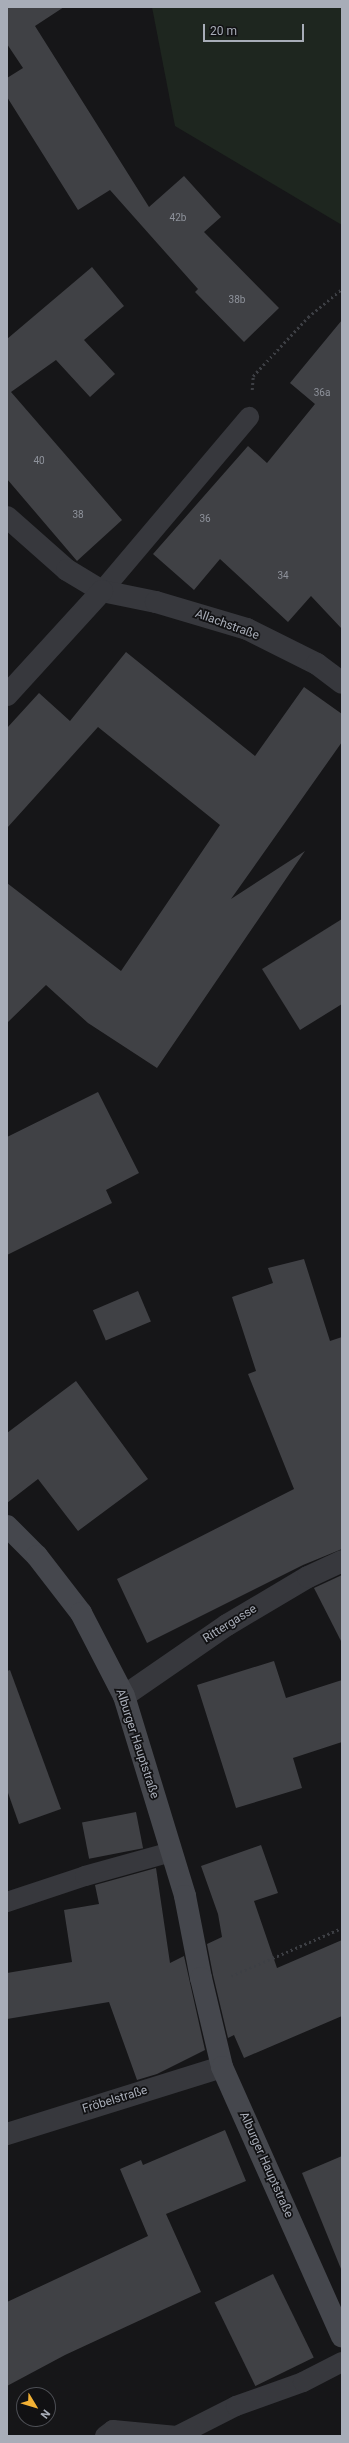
<!DOCTYPE html>
<meta charset="utf-8">
<style>
body{margin:0}
#map{position:relative;width:349px;height:2443px;overflow:hidden;background:#161618;font-family:Roboto,sans-serif}
div>[style]{position:absolute}
[style*='--x']{left:calc(var(--x)*1px);top:calc(var(--y)*1px);width:calc(var(--w)*1px);rotate:calc(var(--a)*1deg)}
.green>*{inset:0;background:#1e261f}
.building>*{inset:0;background:#404145;transform-origin:0 0}
.path>*{height:2.5px;margin-top:-1.25px;transform-origin:0;background:repeating-linear-gradient(90deg,#3d3f44 0 2px,transparent 0 5px)}
.lane>*{height:20px;margin:-10px;padding:0 10px;transform-origin:10px;border-radius:10px;background:#37383d}
.street>*{height:22px;margin:-11px;padding:0 11px;transform-origin:11px;border-radius:11px;background:#37383d}
.secondary>*{height:22px;margin:-11px;padding:0 11px;transform-origin:11px;border-radius:11px;background:#45474d}
span{translate:-50% -50%;white-space:nowrap;text-align:center;line-height:1.15;-webkit-text-stroke:3.5px #111113;paint-order:stroke}
.number-label{font-size:10px;color:#8e929b}
.number-label span{-webkit-text-stroke-width:0}
.street-label{font-size:12px;color:#a8adb8}
.frame{position:absolute;inset:0;border:8px solid #a8adb8;pointer-events:none}
.north{position:absolute;left:16px;top:2387px;width:40px;height:40px;box-sizing:border-box;background:#111113;border:1px solid #4d4f55;border-radius:50%;rotate:128deg;font-size:11px;font-weight:700;line-height:16px;text-align:center;color:#a8adb8}
.north::after{content:'';display:block;margin:auto;width:14px;height:18px;background:#f2b134;clip-path:polygon(50% 0,100% 100%,50% 72%,0 100%)}
.scale{position:absolute;left:203px;top:24px;width:101px;height:18px;box-sizing:border-box;border:2px solid #a8adb8;border-top:0;padding-left:5px;font-size:12px;line-height:14px;white-space:nowrap;color:#a8adb8;-webkit-text-stroke:3px #111113;paint-order:stroke}
</style>
<div id="map">
<div class="green">
<div style="clip-path:polygon(152px 7px,342px 7px,342px 225px,175px 126px)"></div>
</div>
<div class="building">
<div style="clip-path:polygon(7px 7px,64px 7px,35px 26px,149px 207px,184px 176px,221px 217px,204px 232px,279px 308px,244px 342px,195px 292px,198px 289px,110px 190px,78px 210px,7px 97px,7px 78px,23px 68px,7px 44px)"></div>
<div style="clip-path:polygon(92px 267px,124px 306px,84px 340px,115px 374px,90px 397px,56px 360px,11px 392px,122px 520px,77px 561px,7px 479px,7px 339px)"></div>
<div style="clip-path:polygon(342px 320px,342px 629px,311px 596px,288px 622px,220px 559px,194px 590px,153px 554px,248px 446px,267px 463px,315px 404px,290px 383px)"></div>
<div style="clip-path:polygon(126px 652px,255px 756px,304px 687px,342px 714px,342px 742px,231px 899px,305px 851px,157px 1068px,88px 1023px,46px 985px,7px 1023px,7px 883px,121px 971px,220px 825px,98px 727px,7px 828px,7px 728px,39px 693px,70px 721px)"></div>
<div style="clip-path:polygon(342px 919px,342px 1004px,300px 1030px,262px 969px)"></div>
<div style="clip-path:polygon(98px 1092px,139px 1173px,106px 1190px,112px 1203px,7px 1255px,7px 1137px)"></div>
<div style="clip-path:polygon(304px 1259px,330px 1341px,342px 1337px,342px 1549px,303px 1565px,147px 1643px,117px 1579px,294px 1489px,248px 1374px,256px 1371px,232px 1297px,273px 1283px,268px 1268px)"></div>
<div style="left:138px;top:1291px;width:33px;height:49px;rotate:67deg"></div>
<div style="clip-path:polygon(76px 1381px,148px 1479px,78px 1531px,38px 1479px,7px 1503px,7px 1433px)"></div>
<div style="clip-path:polygon(342px 1575px,342px 1643px,314px 1588px)"></div>
<div style="clip-path:polygon(274px 1661px,286px 1698px,342px 1680px,342px 1742px,293px 1758px,302px 1788px,236px 1808px,197px 1685px)"></div>
<div style="clip-path:polygon(10px 1670px,61px 1809px,19px 1824px,7px 1790px,7px 1671px)"></div>
<div style="left:136px;top:1812px;width:37px;height:55px;rotate:79deg"></div>
<div style="clip-path:polygon(261px 1845px,278px 1893px,254px 1901px,277px 1968px,342px 1940px,342px 2016px,244px 2058px,234px 2035px,228px 2038px,213px 1975px,207px 1944px,222px 1937px,218px 1914px,201px 1866px)"></div>
<div style="clip-path:polygon(156px 1868px,170px 1963px,184px 1956px,205px 2050px,157px 2074px,137px 2080px,109px 2002px,7px 2019px,7px 1973px,72px 1962px,64px 1910px,99px 1904px,95px 1885px)"></div>
<div style="clip-path:polygon(225px 2130px,246px 2181px,166px 2214px,201px 2292px,65px 2355px,7px 2386px,7px 2302px,148px 2236px,120px 2169px,141px 2160px,143px 2165px)"></div>
<div style="clip-path:polygon(342px 2156px,342px 2269px,341px 2269px,302px 2173px)"></div>
<div style="left:273px;top:2274px;width:93px;height:65px;rotate:64deg"></div>
</div>
<div class="path">
<div style="--x:252;--y:390;--w:14;--a:-86"></div>
<div style="--x:253;--y:376;--w:81;--a:-47"></div>
<div style="--x:308;--y:317;--w:44;--a:-39.5"></div>
<div style="--x:231;--y:1976;--w:121;--a:-23.4"></div>
</div>
<div class="lane">
<div style="--x:102;--y:591;--w:228;--a:-49.8"></div>
<div style="--x:7;--y:1902;--w:82;--a:-18.4"></div>
<div style="--x:85;--y:1876;--w:89;--a:-15.6"></div>
<div style="--x:105;--y:2436;--w:10;--a:-37"></div>
<div style="--x:113;--y:2430;--w:64;--a:5.4"></div>
<div style="--x:177;--y:2436;--w:66;--a:-27"></div>
<div style="--x:236;--y:2406;--w:71;--a:-19.7"></div>
<div style="--x:303;--y:2382;--w:44;--a:-27.1"></div>
</div>
<div class="street">
<div style="--x:7;--y:517;--w:80;--a:41.5"></div>
<div style="--x:67;--y:570;--w:41;--a:31"></div>
<div style="--x:102;--y:591;--w:55;--a:11.5"></div>
<div style="--x:156;--y:602;--w:95;--a:16.5"></div>
<div style="--x:247;--y:629;--w:78;--a:26.6"></div>
<div style="--x:317;--y:664;--w:31;--a:37"></div>
<div style="--x:7;--y:695;--w:141;--a:-47.6"></div>
<div style="--x:124;--y:1696;--w:125;--a:-34.6"></div>
<div style="--x:227;--y:1625;--w:94;--a:-30.7"></div>
<div style="--x:308;--y:1577;--w:38;--a:-25"></div>
<div style="--x:7;--y:2134;--w:225;--a:-17.3"></div>
</div>
<div class="secondary">
<div style="--x:7;--y:1526;--w:42;--a:45"></div>
<div style="--x:37;--y:1556;--w:72;--a:52.3"></div>
<div style="--x:81;--y:1613;--w:93;--a:62.6"></div>
<div style="--x:124;--y:1696;--w:209;--a:73"></div>
<div style="--x:185;--y:1896;--w:84;--a:79"></div>
<div style="--x:201;--y:1978;--w:91;--a:76.7"></div>
<div style="--x:222;--y:2067;--w:295;--a:66"></div>
</div>
<div class="number-label">
<span style="left:178px;top:218px">42b</span>
<span style="left:237px;top:300px">38b</span>
<span style="left:322px;top:393px">36a</span>
<span style="left:39px;top:461px">40</span>
<span style="left:78px;top:515px">38</span>
<span style="left:205px;top:519px">36</span>
<span style="left:283px;top:576px">34</span>
</div>
<div class="street-label">
<span style="left:227px;top:625px;rotate:20deg">Allachstraße</span>
<span style="left:230px;top:1624px;rotate:-32deg">Rittergasse</span>
<span style="left:137px;top:1744px;rotate:72deg">Alburger Hauptstraße</span>
<span style="left:115px;top:2100px;rotate:-17deg">Fröbelstraße</span>
<span style="left:266px;top:2165px;rotate:66deg">Alburger Hauptstraße</span>
</div>
<div class="frame"></div>
<div class="north">N</div>
<div class="scale">20 m</div>
</div>
